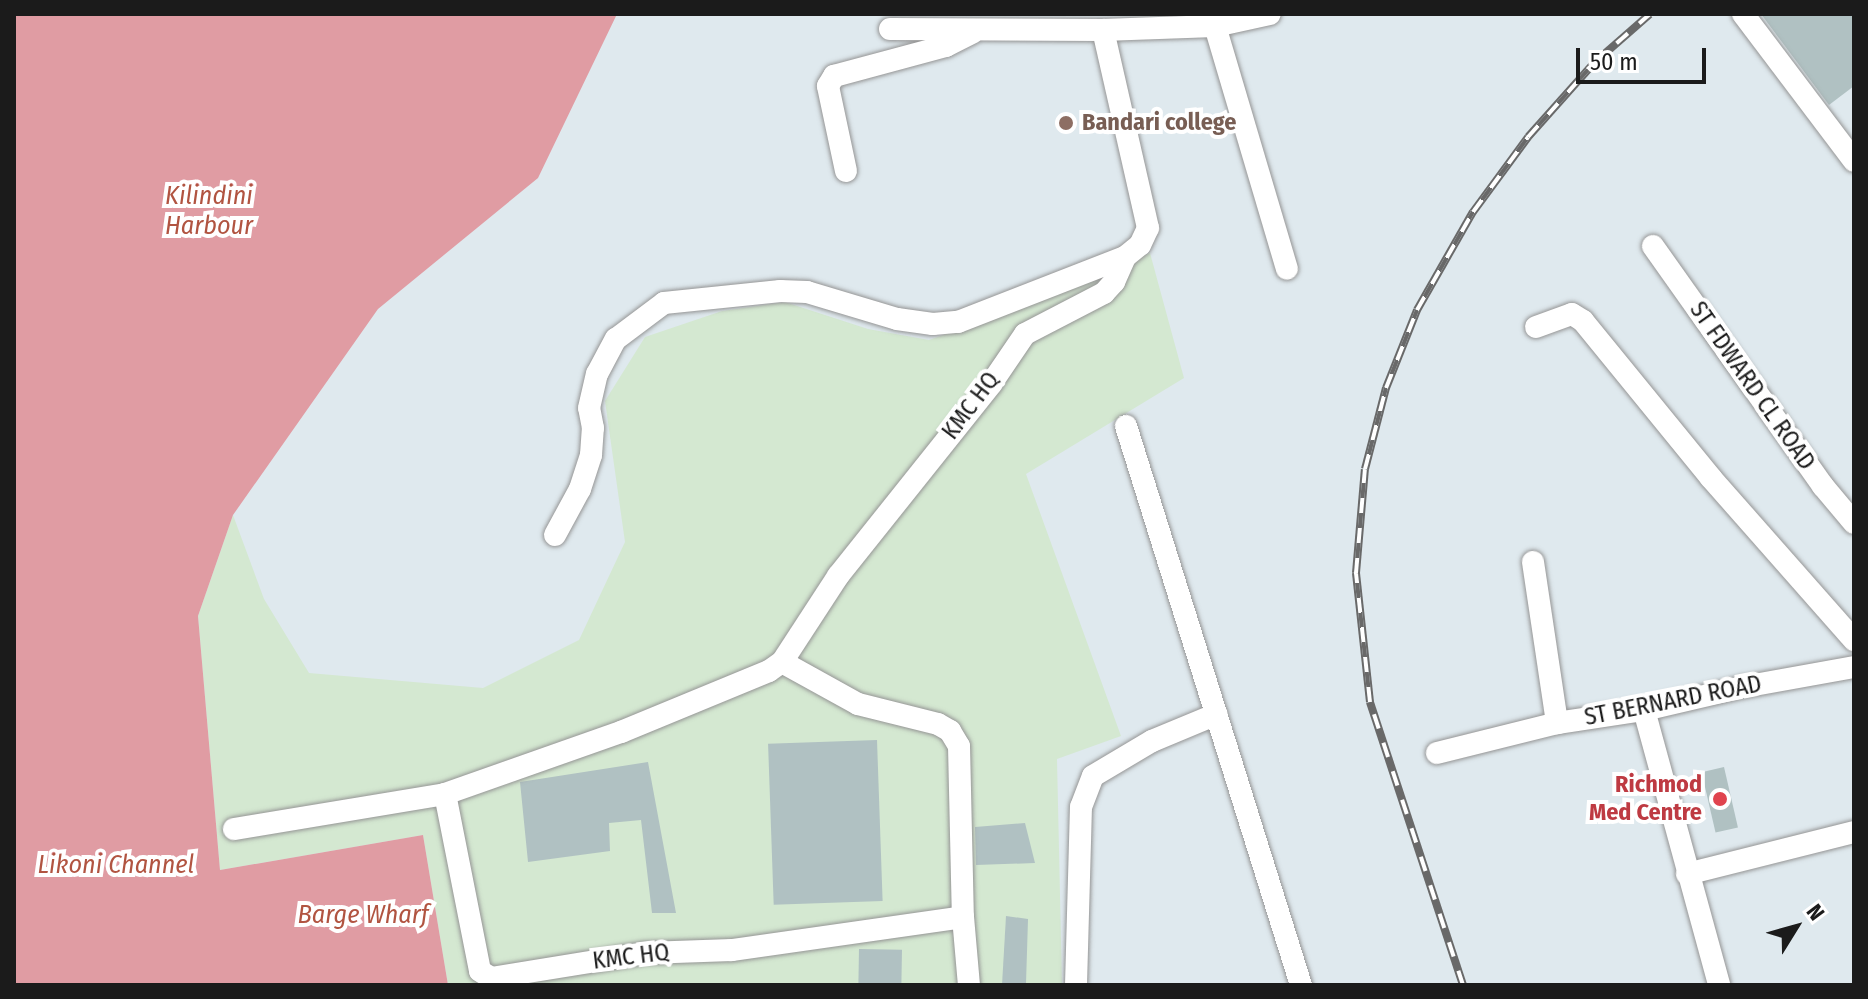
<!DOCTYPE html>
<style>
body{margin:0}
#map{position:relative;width:1868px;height:999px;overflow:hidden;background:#dfe9ee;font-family:"Fira Sans Condensed",sans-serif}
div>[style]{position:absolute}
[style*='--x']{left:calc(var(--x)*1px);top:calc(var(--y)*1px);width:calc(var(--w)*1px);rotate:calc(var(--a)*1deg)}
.industrial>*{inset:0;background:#d4e8d1}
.water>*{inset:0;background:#e09ca3}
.building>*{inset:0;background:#b0c1c2;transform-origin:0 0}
.roads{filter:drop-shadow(0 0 2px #959595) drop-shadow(0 0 2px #959595)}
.minor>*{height:22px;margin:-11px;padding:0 11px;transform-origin:11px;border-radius:11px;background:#fff}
.rail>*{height:8px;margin-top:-4px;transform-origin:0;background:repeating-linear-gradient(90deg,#fff 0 15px,#696969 0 30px);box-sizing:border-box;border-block:2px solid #696969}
.dots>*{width:22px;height:22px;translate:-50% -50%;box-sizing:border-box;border:4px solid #fff;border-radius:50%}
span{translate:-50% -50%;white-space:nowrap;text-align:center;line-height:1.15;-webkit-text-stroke:8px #fff;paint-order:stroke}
.education-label{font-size:24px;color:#785e54;font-weight:700}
.left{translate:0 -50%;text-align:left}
.street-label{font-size:24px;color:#1b1b1b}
.health-label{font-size:24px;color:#be3a42;font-weight:700}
.right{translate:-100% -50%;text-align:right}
.water-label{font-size:26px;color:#b15441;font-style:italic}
.frame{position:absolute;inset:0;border:16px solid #1b1b1b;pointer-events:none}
.north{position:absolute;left:1756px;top:887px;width:80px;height:80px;-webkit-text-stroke:6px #fff;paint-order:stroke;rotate:53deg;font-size:22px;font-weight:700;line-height:32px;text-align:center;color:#1b1b1b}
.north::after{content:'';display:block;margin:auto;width:28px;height:36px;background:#1b1b1b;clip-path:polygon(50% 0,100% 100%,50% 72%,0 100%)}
.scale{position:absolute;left:1576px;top:48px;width:130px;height:36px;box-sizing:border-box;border:4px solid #1b1b1b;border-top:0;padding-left:10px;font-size:24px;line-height:28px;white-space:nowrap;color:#1b1b1b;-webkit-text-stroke:6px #fff;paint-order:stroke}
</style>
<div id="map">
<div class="industrial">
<div style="clip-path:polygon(1150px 253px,1184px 378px,1026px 474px,1121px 736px,1057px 759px,1062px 985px,448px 985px,423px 835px,220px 870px,198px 616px,233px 515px,264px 599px,309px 673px,483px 688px,579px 640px,625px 542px,605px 401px,645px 337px,722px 311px,785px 302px,868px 329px,929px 340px,1016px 309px)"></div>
</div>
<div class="water">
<div style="clip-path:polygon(14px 14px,617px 14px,538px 178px,378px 309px,233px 515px,198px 616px,220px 870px,423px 835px,448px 985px,14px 985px)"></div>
</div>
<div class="building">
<div style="clip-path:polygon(1761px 14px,1854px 14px,1854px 86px,1829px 105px)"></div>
<div style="left:877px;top:740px;width:161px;height:109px;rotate:88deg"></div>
<div style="clip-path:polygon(648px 762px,676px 913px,652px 913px,641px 820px,609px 823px,610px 851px,528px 862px,520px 782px)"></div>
<div style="left:1724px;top:767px;width:62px;height:23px;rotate:77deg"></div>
<div style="clip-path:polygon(1025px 823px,1035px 863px,976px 865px,975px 827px)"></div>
<div style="clip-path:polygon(1006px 916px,1028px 919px,1026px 983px,1002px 985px)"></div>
<div style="left:859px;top:949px;width:43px;height:36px;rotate:1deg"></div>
</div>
<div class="roads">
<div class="minor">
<div style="--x:1743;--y:14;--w:184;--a:52.9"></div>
<div style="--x:1215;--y:26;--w:253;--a:73.5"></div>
<div style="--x:890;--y:29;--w:213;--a:0.3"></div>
<div style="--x:1103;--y:30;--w:112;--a:-2"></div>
<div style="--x:1215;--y:26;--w:56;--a:-12.3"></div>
<div style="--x:846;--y:171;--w:87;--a:-102"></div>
<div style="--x:828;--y:86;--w:12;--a:-59"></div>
<div style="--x:834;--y:76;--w:116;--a:-15"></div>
<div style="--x:946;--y:46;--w:30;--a:-27"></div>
<div style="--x:1653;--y:246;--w:294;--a:54.7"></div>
<div style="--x:1823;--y:486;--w:48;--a:50"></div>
<div style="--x:1536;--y:327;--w:38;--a:-20"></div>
<div style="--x:1572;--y:314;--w:13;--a:32"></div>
<div style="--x:1583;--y:321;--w:203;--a:50.8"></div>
<div style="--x:1711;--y:478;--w:216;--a:48.6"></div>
<div style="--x:1126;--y:426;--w:586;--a:72.62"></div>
<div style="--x:555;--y:535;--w:52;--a:-61.5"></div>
<div style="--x:580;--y:489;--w:36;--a:-72"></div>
<div style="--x:591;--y:455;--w:27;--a:-86"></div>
<div style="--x:593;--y:428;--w:20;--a:-101"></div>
<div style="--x:589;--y:408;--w:35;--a:-77"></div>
<div style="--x:597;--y:374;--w:40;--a:-62"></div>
<div style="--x:616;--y:339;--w:60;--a:-36.9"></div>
<div style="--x:664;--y:303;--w:117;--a:-5.9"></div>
<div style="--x:780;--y:291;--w:27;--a:2"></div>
<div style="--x:807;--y:292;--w:94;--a:16.7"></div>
<div style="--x:897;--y:319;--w:36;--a:8"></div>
<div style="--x:933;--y:324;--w:25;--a:-5"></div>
<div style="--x:958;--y:322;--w:179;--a:-21.3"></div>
<div style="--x:1125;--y:257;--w:19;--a:-39"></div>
<div style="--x:1140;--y:245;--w:19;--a:-65"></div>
<div style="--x:1148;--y:228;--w:203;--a:-102.8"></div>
<div style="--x:1533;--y:562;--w:163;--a:81.5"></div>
<div style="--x:1557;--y:723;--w:88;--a:-8.5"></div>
<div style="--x:1644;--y:710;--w:102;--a:-13.1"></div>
<div style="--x:1743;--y:687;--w:113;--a:-10.2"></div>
<div style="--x:782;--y:662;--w:87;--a:28.9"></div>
<div style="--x:858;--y:704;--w:82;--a:14"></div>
<div style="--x:938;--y:724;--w:14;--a:30"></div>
<div style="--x:950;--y:731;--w:17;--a:59"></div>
<div style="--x:959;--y:746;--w:171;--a:88.7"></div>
<div style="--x:963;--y:917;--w:68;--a:85"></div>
<div style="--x:1644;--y:710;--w:285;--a:74.7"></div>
<div style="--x:1437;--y:753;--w:124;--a:-14"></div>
<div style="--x:445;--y:794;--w:180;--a:78.8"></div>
<div style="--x:480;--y:971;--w:13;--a:32"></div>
<div style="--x:491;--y:978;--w:157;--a:-9.2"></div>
<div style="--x:646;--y:953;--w:86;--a:-2"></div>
<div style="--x:732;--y:950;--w:233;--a:-8.1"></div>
<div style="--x:234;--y:829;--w:214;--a:-9.4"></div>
<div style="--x:445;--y:794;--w:187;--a:-19.4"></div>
<div style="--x:621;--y:732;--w:160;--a:-22.4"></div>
<div style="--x:769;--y:671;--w:16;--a:-35"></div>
<div style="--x:782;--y:662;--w:103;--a:-56.9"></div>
<div style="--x:838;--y:576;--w:246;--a:-51.4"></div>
<div style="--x:991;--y:384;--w:60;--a:-55.8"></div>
<div style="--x:1025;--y:334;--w:89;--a:-27.4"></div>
<div style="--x:1104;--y:293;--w:15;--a:-48"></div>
<div style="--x:1114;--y:282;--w:27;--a:-66"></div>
<div style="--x:1687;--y:874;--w:172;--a:-14.1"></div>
<div style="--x:1076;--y:985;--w:178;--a:-88.4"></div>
<div style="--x:1081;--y:807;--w:33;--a:-69"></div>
<div style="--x:1093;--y:776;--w:69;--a:-30.7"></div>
<div style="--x:1152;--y:741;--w:70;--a:-22.6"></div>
</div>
</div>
<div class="rail">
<div style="--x:1463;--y:985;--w:298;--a:-108.2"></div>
<div style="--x:1370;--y:702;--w:130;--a:-96.2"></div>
<div style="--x:1356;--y:573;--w:104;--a:-85.1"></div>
<div style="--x:1365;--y:469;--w:84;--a:-75.5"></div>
<div style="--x:1386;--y:388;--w:84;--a:-68.3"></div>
<div style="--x:1417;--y:310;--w:113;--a:-60.3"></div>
<div style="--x:1473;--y:212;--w:93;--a:-53.7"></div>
<div style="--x:1528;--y:137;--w:99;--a:-48.3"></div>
<div style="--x:1594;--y:63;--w:74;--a:-41.2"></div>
</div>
<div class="dots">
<div style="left:1066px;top:123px;background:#8d6e63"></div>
<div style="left:1720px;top:799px;background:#e0444e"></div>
</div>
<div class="education-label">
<span class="left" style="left:1082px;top:123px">Bandari college</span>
</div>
<div class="street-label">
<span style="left:1752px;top:386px;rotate:55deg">ST FDWARD CL ROAD</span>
<span style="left:971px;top:406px;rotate:-53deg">KMC HQ</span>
<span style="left:1673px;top:701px;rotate:-11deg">ST BERNARD ROAD</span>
<span style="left:631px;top:957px;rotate:-7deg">KMC HQ</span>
</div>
<div class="health-label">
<span class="right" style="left:1702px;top:799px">Richmod<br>Med Centre</span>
</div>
<div class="water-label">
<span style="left:209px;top:211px">Kilindini<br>Harbour</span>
<span style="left:116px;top:865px">Likoni Channel</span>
<span style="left:363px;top:915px">Barge Wharf</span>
</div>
<div class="frame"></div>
<div class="north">N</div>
<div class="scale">50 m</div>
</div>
